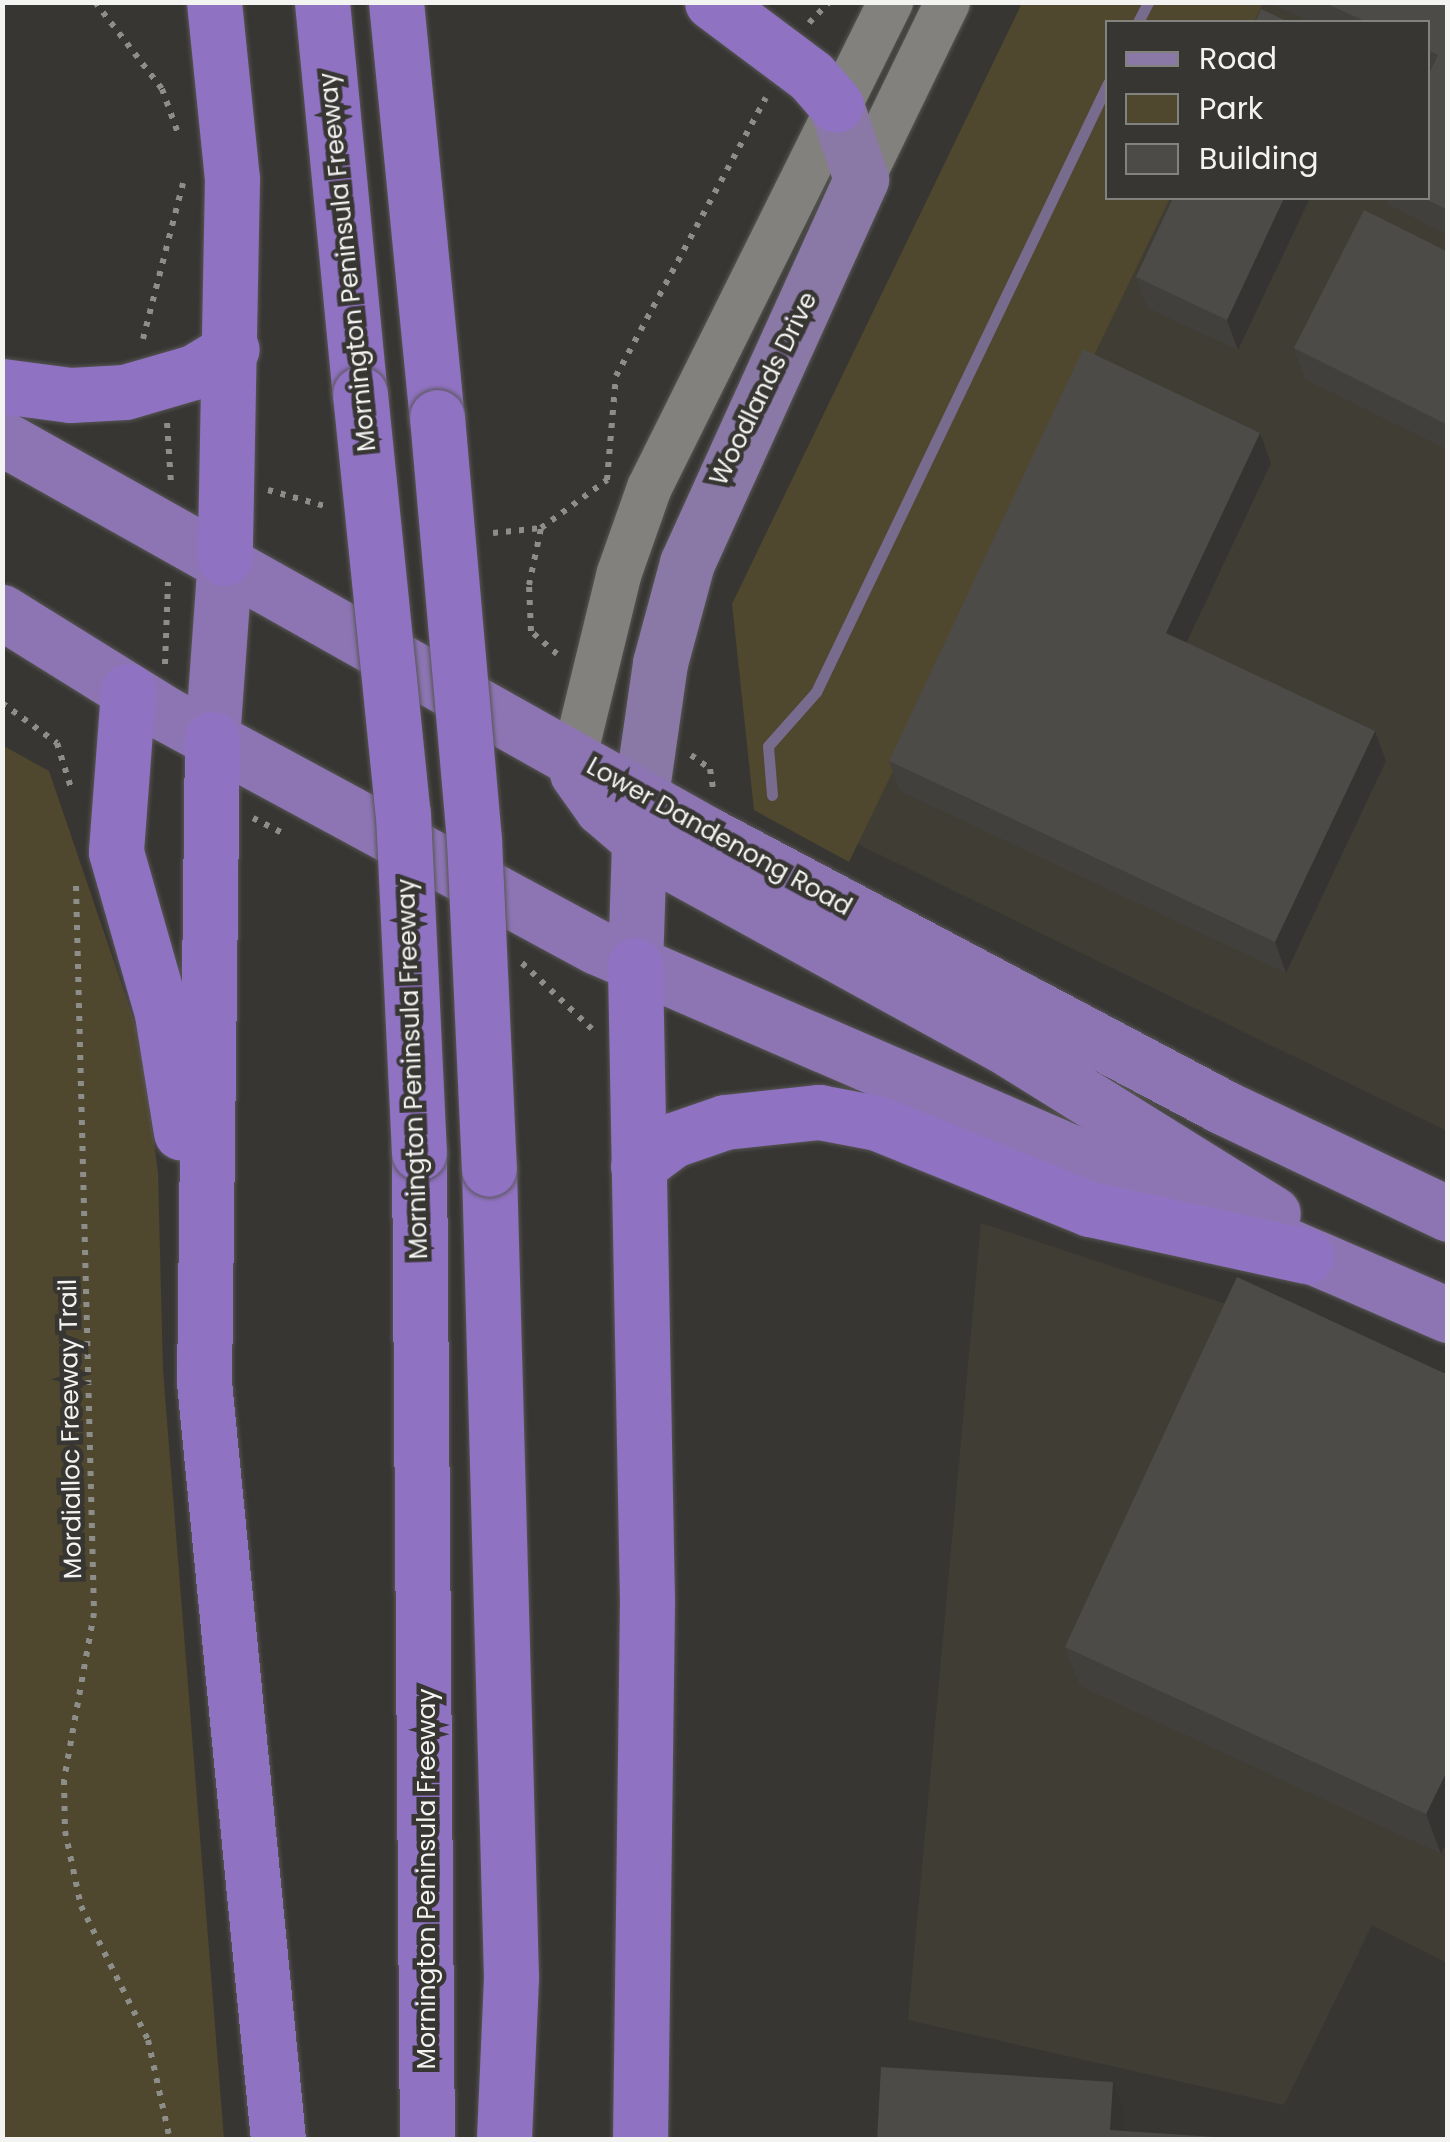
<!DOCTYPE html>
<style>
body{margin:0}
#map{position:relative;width:1450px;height:2142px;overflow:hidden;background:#373633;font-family:Poppins,sans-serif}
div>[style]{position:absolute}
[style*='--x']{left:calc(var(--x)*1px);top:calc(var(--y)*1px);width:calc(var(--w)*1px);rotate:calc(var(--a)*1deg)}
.built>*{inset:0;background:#403d34}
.green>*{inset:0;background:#4f472e}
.stream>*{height:11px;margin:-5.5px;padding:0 5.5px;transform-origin:5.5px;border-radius:5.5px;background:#776b8e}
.path>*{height:6px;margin-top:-3px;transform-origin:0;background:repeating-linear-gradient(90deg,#8d8d8a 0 5px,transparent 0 13px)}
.roads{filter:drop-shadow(0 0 2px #565553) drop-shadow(0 0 2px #565553)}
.tertiary>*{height:45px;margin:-22.5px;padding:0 22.5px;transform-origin:22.5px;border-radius:22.5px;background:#82817d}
.primary>*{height:55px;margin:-27.5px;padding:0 27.5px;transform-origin:27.5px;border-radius:27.5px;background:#8a78a6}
.trunk>*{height:55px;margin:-27.5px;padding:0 27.5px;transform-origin:27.5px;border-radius:27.5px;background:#8d75b4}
.motorway>*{height:55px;margin:-27.5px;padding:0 27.5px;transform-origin:27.5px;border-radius:27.5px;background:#9072c2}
.bridges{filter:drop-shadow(0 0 2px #565553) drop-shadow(0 0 2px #565553)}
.motorway-bridge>*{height:55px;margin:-27.5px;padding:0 27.5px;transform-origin:27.5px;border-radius:27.5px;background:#9072c2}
.wall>*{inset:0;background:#41403d}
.shaded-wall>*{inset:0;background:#353432}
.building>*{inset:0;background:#4c4b47}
span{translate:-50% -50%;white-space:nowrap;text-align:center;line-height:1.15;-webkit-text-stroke:9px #373633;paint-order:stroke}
.street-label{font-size:25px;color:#f3f3f1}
.frame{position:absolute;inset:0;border:5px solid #f3f3f1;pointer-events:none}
.legend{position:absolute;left:1105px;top:20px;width:325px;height:180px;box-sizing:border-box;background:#373633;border:2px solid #82827f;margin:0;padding:12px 18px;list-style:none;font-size:30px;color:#f3f3f1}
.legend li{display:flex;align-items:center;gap:20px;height:50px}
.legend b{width:50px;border:2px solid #82827f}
</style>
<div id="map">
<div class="built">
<div style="clip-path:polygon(1211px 3px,1447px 3px,1447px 1131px,835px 833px,1147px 198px,1428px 198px,1428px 22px,1233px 22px)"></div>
<div style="clip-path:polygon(981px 1223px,1447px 1377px,1447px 1963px,1372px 1925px,1284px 2105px,908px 2020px)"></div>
</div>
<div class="green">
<div style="clip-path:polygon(1022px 3px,1263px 3px,1254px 22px,1108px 22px,1108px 198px,1170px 198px,849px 862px,754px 810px,732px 604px)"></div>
<div style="clip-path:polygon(2px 745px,49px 771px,141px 1041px,158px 1173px,163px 1370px,224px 2139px,3px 2139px)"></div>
</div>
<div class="stream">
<div style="--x:1138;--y:22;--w:22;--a:-63"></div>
<div style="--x:772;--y:795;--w:49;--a:-94.7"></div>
<div style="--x:768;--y:746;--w:72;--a:-48.4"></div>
<div style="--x:816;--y:692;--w:675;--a:-64.38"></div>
</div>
<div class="path">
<div style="--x:95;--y:2;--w:110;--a:52.4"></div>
<div style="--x:162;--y:89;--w:50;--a:70.1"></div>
<div style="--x:809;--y:23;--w:29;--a:-46"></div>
<div style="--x:143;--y:339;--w:161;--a:-75.6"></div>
<div style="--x:167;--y:423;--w:61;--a:86.2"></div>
<div style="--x:268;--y:490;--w:62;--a:15.8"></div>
<div style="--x:493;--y:533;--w:48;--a:-5.9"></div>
<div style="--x:557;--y:654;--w:35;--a:-139"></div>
<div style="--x:531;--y:631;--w:46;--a:-92.5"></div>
<div style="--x:529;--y:585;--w:58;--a:-78.1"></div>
<div style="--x:541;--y:528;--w:82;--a:-36"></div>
<div style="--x:607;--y:480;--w:104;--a:-85.1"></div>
<div style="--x:616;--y:376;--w:316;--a:-61.7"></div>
<div style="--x:165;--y:664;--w:82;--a:-87.9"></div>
<div style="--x:2;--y:703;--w:68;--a:36"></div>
<div style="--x:57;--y:743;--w:47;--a:72.7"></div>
<div style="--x:691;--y:755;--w:24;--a:36"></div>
<div style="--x:710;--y:769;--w:19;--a:81"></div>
<div style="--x:253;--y:818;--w:38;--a:27"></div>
<div style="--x:76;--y:886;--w:727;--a:88.58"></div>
<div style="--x:94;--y:1613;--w:170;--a:100.2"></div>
<div style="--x:64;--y:1780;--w:51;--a:88.9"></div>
<div style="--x:65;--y:1831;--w:77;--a:78"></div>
<div style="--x:81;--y:1906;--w:150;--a:63.4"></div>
<div style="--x:148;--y:2040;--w:102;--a:77.6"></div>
<div style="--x:522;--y:963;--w:96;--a:43.3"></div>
</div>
<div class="roads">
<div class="tertiary">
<div style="--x:861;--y:179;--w:197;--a:-64.1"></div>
<div style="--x:574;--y:756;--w:189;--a:-76.3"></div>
<div style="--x:619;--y:572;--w:90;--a:-70.6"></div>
<div style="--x:649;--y:487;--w:542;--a:-63.58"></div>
</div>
<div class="primary">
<div style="--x:641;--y:795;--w:133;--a:-81.8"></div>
<div style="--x:660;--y:663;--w:104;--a:-74.9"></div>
<div style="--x:687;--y:563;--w:422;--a:-65.6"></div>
<div style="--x:861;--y:179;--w:78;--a:-108.7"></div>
</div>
<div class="trunk">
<div style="--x:2;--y:438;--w:809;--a:29.32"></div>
<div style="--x:707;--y:834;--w:586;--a:27.88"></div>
<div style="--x:1225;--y:1108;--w:247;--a:25.4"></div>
<div style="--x:2;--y:612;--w:191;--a:31.9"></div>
<div style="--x:164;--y:713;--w:492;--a:28.4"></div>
<div style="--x:597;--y:947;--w:927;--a:23.39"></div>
<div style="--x:212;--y:739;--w:181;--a:-85.9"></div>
<div style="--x:577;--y:773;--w:43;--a:54.5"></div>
<div style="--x:602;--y:808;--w:74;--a:40.6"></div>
<div style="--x:658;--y:856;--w:393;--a:28.8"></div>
<div style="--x:1002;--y:1045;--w:319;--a:31.9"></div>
<div style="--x:635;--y:965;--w:152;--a:-88.1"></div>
</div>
<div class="motorway">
<div style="--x:214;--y:2;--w:178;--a:84.2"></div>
<div style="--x:232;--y:179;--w:379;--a:91.1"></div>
<div style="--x:322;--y:2;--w:394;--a:84.5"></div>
<div style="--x:396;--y:2;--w:417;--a:84.4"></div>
<div style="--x:712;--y:2;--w:124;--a:36.8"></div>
<div style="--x:811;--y:76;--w:38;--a:49"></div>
<div style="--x:2;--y:386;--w:69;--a:7.5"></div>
<div style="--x:70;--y:395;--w:55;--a:-3.1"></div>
<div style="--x:125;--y:392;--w:72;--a:-16.2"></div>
<div style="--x:194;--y:372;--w:44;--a:-31.2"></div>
<div style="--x:128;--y:691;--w:161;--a:94.3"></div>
<div style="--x:116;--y:852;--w:168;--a:74.1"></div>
<div style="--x:162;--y:1014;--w:120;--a:80.9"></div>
<div style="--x:212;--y:739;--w:643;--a:90.71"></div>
<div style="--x:204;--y:1382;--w:762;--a:84.42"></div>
<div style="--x:635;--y:965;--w:636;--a:88.92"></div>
<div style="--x:647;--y:1601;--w:539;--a:90.74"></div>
<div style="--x:419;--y:1153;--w:987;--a:89.54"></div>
<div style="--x:638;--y:1166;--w:44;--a:-36.6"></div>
<div style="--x:673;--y:1140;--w:55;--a:-19.1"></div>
<div style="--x:725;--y:1122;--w:95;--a:-6.1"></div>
<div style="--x:819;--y:1112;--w:59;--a:10.7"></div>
<div style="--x:877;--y:1123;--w:230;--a:22"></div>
<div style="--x:1090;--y:1209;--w:221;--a:12.3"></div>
<div style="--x:489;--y:1169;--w:809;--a:88.44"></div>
<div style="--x:511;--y:1978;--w:162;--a:92.5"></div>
</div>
</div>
<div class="bridges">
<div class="motorway-bridge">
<div style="--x:360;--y:394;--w:422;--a:84.2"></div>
<div style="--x:403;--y:814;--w:339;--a:87.3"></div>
<div style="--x:437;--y:417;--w:425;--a:85"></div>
<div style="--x:474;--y:840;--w:329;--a:87.4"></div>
</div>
</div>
<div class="wall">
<div style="clip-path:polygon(1268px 2px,1448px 2px,1448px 235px,1388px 204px,1386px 198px,1428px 198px,1428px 22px,1312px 22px)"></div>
<div style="clip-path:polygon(1173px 198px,1310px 198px,1238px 350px,1147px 308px,1136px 277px)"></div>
<div style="clip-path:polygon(1448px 252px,1448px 450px,1305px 379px,1294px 348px)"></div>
<div style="clip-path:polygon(1271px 463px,1186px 642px,1375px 731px,1386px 761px,1286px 973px,900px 791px,889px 761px)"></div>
<div style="clip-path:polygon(1448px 1375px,1441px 1854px,1080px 1686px,1065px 1647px)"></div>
</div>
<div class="shaded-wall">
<div style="clip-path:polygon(1284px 198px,1310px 198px,1238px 350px,1227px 320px)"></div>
<div style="clip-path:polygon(1260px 433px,1271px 463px,1177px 663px,1166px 633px)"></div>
<div style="clip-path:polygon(1375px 731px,1386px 761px,1286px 973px,1275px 942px)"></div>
<div style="clip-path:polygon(1448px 1769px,1448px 1839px,1441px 1854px,1426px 1814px)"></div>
<div style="clip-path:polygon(1113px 2082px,1124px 2112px,1123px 2140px,1110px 2130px)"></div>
</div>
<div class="building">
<div style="clip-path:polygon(1323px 2px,1448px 2px,1448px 210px,1423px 198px,1428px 198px,1428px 76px,1438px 55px,1428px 50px,1428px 22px,1367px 22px)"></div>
<div style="clip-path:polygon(1261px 9px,1289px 22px,1255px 22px)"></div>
<div style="clip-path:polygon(1173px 198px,1284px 198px,1227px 320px,1136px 277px)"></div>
<div style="clip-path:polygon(1364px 210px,1448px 252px,1448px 425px,1294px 348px)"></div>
<div style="clip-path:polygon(1083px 349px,1260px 433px,1166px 633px,1375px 731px,1275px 942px,889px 761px)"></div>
<div style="clip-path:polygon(1237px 1277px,1448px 1375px,1448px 1769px,1426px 1814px,1065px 1647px)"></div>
<div style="clip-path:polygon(881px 2067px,1113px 2082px,1110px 2130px,1260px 2140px,877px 2140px)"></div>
</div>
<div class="street-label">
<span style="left:348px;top:262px;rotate:-96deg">Mornington Peninsula Freeway</span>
<span style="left:764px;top:389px;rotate:-64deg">Woodlands Drive</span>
<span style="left:719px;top:837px;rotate:29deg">Lower Dandenong Road</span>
<span style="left:413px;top:1069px;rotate:-92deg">Mornington Peninsula Freeway</span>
<span style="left:71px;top:1429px;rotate:-91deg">Mordialloc Freeway Trail</span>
<span style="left:427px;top:1879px;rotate:-90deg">Mornington Peninsula Freeway</span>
</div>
<div class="frame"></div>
<ul class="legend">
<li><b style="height:12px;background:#8a78a6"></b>Road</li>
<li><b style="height:28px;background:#4f472e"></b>Park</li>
<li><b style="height:28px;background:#4c4b47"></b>Building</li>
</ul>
</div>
